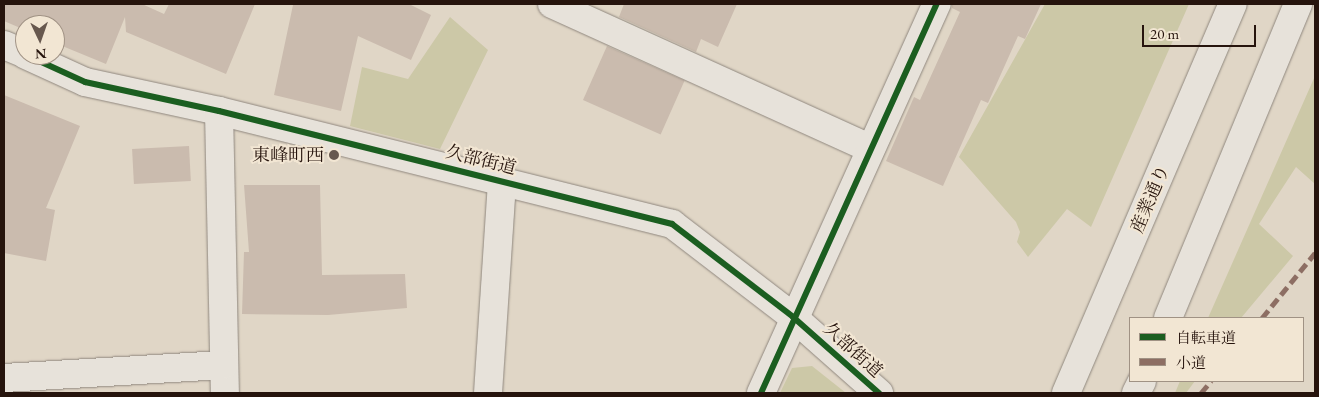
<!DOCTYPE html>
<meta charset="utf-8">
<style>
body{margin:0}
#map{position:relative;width:1319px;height:397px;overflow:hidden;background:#e0d6c6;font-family:"EB Garamond","Noto Serif JP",serif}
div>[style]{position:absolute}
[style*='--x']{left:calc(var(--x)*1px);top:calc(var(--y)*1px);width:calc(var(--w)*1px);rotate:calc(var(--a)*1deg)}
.green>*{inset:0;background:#ccc8a7}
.building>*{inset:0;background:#cabbae;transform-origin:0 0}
.roads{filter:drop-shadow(0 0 1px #8f877e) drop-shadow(0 0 1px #8f877e)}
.street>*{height:28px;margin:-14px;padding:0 14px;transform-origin:14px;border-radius:14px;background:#e7e2da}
.secondary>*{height:28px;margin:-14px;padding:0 14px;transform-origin:14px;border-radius:14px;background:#e7e2da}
.quiet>*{height:5px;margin-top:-2.5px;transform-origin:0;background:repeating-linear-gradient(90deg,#8d6e63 0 10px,transparent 0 15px)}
.cycleway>*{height:6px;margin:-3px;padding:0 3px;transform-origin:3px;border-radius:3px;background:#1b5e20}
.dots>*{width:14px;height:14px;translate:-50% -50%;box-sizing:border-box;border:2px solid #f2e6d3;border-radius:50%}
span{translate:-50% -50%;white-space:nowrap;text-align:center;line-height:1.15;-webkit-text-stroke:4px #f2e6d3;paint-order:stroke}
.poi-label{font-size:18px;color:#26140d}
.right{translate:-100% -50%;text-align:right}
.street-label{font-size:18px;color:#26140d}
.frame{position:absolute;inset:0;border:5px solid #26140d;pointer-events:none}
.legend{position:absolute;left:1129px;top:317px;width:175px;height:65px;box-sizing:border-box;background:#f2e6d3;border:1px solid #a09284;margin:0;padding:6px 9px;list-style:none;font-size:15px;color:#26140d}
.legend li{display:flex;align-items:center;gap:10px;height:25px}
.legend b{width:25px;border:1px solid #a09284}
.north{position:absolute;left:15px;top:15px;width:50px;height:50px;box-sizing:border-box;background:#f2e6d3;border:1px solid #a09284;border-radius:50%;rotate:177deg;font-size:14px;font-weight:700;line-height:20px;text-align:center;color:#26140d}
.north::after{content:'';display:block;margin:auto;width:18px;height:22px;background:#67584e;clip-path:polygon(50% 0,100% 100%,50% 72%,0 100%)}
.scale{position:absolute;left:1142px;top:25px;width:114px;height:22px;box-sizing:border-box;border:2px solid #26140d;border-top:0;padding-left:6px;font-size:15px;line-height:18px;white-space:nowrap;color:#26140d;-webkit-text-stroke:4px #f2e6d3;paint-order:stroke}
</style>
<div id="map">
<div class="green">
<div style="clip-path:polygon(1045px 4px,1189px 4px,1091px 227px,1067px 209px,1028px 257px,1017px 242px,1020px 232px,1016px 222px,959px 157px)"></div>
<div style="clip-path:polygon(450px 17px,488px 50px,440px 149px,350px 126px,362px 67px,408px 79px)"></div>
<div style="clip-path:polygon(1315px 76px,1315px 184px,1296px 167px,1259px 224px,1293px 256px,1241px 318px,1208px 318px)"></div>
<div style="clip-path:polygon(812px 366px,846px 393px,780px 393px,792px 368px)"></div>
<div style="clip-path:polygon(1180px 381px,1195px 381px,1186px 393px,1175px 393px)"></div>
</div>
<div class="building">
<div style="clip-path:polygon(4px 4px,142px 4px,164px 14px,169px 4px,255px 4px,226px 74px,126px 32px,125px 17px,106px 64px,55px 43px,55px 25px,25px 25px,25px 30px,4px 21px)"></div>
<div style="clip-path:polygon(291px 4px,409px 4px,431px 15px,411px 60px,358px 36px,341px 111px,274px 95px,293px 5px)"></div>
<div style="clip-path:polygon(624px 4px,737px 4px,718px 47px,701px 39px,696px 52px,619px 17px)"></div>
<div style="clip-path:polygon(952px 4px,1041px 4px,1025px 39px,1018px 36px,988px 103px,981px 100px,943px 186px,886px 161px,914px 97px,920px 100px,960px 12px,952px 8px)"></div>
<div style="left:607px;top:46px;width:85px;height:59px;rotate:24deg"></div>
<div style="clip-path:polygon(4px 95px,80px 126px,46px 208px,55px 210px,46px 261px,4px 253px)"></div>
<div style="left:189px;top:146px;width:35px;height:57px;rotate:87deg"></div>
<div style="clip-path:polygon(244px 185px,320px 185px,322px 275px,405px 274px,407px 308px,328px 315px,242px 314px,244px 252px,249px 252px)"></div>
</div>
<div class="roads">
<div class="street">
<div style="--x:552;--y:4;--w:349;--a:24.4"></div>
<div style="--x:4;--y:45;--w:23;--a:23"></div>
<div style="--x:26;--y:55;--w:65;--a:24.6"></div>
<div style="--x:85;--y:82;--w:137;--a:12.2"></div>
<div style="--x:219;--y:111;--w:467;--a:14"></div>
<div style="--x:672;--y:224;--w:153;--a:37.5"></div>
<div style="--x:793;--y:317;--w:115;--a:41.5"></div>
<div style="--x:219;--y:111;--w:282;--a:88.8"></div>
<div style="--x:4;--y:378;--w:220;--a:-3.4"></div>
<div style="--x:488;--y:393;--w:212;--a:-86.2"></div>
<div style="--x:761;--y:393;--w:427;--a:-65.7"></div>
</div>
<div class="secondary">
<div style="--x:1168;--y:318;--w:340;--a:-67.5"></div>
<div style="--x:1066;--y:393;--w:423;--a:-66.8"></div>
<div style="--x:1136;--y:393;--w:13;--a:-63"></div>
</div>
</div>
<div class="quiet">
<div style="--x:1262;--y:318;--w:84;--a:-50.8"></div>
<div style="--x:1201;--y:393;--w:16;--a:-50"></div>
</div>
<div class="cycleway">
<div style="--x:26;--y:55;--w:65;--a:24.6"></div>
<div style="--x:85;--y:82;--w:137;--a:12.2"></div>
<div style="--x:219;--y:111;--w:467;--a:14"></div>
<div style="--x:672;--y:224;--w:153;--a:37.5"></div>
<div style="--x:793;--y:317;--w:115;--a:41.5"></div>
<div style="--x:761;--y:393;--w:427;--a:-65.7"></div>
</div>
<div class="dots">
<div style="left:334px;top:155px;background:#67584e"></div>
</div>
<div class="poi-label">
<span class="right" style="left:324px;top:155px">東峰町西</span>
</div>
<div class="street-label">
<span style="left:481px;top:160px;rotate:14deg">久部街道</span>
<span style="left:1150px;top:199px;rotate:-67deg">産業通り</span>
<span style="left:853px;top:350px;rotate:42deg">久部街道</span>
</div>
<div class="frame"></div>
<ul class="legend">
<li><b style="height:6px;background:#1b5e20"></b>自転車道</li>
<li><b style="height:6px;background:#8d6e63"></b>小道</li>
</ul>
<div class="north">N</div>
<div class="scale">20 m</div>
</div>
